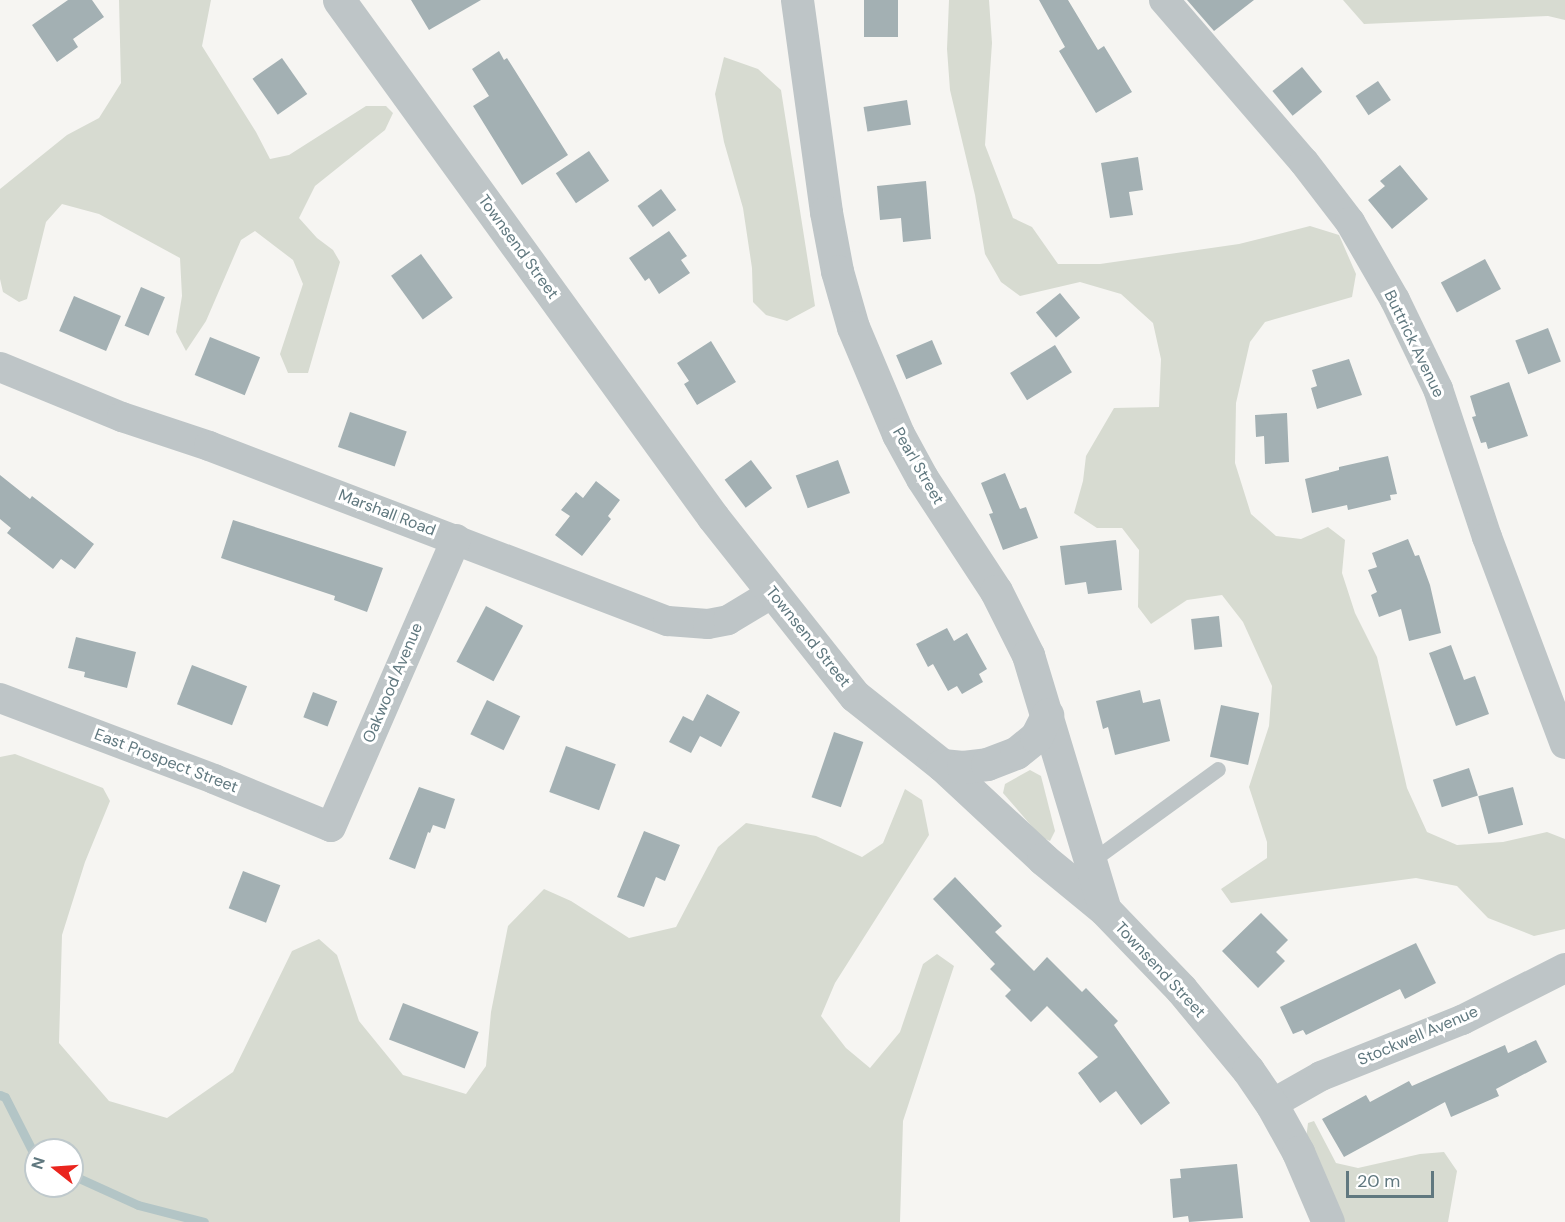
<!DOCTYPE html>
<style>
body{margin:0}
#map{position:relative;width:1565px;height:1222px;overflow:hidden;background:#f6f5f2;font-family:"DM Sans",sans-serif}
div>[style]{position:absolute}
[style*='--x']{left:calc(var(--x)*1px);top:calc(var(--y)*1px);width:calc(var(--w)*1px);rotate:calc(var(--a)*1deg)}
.green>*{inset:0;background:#d7dbd1}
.stream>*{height:9px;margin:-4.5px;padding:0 4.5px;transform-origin:4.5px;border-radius:4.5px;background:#b3c5c6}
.building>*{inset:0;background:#a3b0b3;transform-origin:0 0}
.service>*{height:15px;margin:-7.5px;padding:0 7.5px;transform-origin:7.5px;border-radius:7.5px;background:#bec5c7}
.minor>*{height:30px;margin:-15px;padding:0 15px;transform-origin:15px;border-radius:15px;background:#bec5c7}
.tertiary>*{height:33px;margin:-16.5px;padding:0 16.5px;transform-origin:16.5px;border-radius:16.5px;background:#bec5c7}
span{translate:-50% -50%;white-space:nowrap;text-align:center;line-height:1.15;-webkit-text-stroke:6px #fff;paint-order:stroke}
.street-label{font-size:16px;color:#60787f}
.north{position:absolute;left:24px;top:1138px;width:60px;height:60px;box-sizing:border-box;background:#fff;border:2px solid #bfc9cc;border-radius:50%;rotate:287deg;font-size:16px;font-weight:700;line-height:24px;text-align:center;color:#60787f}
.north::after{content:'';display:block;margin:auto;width:21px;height:27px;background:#ea251e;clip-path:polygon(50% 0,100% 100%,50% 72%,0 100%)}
.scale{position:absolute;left:1346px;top:1171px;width:88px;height:27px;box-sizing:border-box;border:3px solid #60787f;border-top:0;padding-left:8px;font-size:18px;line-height:21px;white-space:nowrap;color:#60787f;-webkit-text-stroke:4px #fff;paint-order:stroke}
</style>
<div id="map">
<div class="green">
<div style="clip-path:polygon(119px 0,211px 0,202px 46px,256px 132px,270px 159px,289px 155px,366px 106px,386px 106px,393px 113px,385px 130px,315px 186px,299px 218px,317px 238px,333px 250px,340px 262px,308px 373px,288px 373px,280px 354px,303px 284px,293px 260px,255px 231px,241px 240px,206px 321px,186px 351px,176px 332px,182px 296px,180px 258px,99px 214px,62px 204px,46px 222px,27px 299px,19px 302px,3px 292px,0 279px,0 189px,67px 135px,99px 118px,121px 83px)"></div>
<div style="clip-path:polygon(949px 0,989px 0,992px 43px,985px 145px,1013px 218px,1032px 227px,1058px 264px,1100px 264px,1239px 244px,1310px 226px,1339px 235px,1356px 274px,1352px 297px,1265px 322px,1250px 342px,1236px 403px,1235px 463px,1251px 514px,1276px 536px,1301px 539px,1328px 527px,1345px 540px,1342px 573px,1355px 613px,1377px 657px,1407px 788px,1427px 832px,1457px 845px,1503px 842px,1547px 832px,1565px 839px,1565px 929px,1534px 936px,1488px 918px,1457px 886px,1416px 878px,1231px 903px,1221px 889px,1267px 858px,1267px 842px,1249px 787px,1269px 726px,1272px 686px,1243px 622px,1222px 595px,1187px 600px,1151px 624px,1138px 607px,1139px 550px,1122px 528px,1097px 528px,1074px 513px,1083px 481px,1086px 456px,1114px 408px,1159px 407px,1161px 359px,1153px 323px,1121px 294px,1080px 282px,1020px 296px,1001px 282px,985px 254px,975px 195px,950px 90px,947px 49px)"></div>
<div style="clip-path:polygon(1343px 0,1565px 0,1565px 20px,1548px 16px,1364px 24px)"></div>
<div style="clip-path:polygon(724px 57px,758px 69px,781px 90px,815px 306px,787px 321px,766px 315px,753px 302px,752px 268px,743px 208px,724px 142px,715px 94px)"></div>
<div style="clip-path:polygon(evenodd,15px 754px,103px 788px,110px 801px,85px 862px,62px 935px,59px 1043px,109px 1101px,167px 1118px,233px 1072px,292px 951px,319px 939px,337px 955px,359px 1021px,403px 1075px,466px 1094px,486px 1066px,491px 1012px,508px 926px,544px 889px,571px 901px,629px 938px,676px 927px,718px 847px,746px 823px,816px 836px,862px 857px,883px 843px,905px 789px,922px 800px,929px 835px,835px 983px,821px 1016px,846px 1048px,870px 1068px,900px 1032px,923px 964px,937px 954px,954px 966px,903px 1121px,900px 1222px,0 1222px,0 757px,15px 754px,36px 1150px,72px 1150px,72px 1186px,36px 1186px,36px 1150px)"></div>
<div style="clip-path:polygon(1030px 770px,1041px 776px,1055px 831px,1050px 841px,1041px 837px,1003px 793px,1005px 784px)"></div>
<div style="clip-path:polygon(1314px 1121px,1336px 1163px,1358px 1168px,1420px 1154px,1444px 1152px,1457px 1171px,1448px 1222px,1338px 1222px,1306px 1139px,1308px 1123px)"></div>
</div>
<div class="stream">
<div style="--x:0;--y:1095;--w:5;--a:22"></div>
<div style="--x:5;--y:1097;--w:68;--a:63.1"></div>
<div style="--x:72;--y:1175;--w:72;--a:24.4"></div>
<div style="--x:138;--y:1205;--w:68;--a:14.4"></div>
</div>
<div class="building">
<div style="clip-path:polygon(68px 0,92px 0,104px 17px,73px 39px,78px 47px,57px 62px,32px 25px)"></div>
<div style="clip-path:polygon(411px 0,481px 0,429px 30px)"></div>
<div style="left:864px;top:0;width:34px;height:37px"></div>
<div style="clip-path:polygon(1039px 0,1068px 0,1098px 50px,1104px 46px,1132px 92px,1096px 113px,1059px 51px,1065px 47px)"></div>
<div style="clip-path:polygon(1187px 0,1254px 0,1214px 31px)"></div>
<div style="clip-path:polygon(499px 51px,504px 60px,507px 58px,568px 155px,522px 185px,473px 106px,489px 96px,472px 69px)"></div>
<div style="left:282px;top:58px;width:44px;height:36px;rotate:55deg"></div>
<div style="left:1302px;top:67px;width:32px;height:38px;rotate:51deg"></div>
<div style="left:1378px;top:81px;width:23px;height:27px;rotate:56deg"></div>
<div style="left:907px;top:100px;width:25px;height:44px;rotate:81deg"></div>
<div style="left:589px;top:151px;width:36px;height:40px;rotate:56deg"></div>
<div style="clip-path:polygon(1138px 157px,1143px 190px,1129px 192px,1133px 215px,1110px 218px,1101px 163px)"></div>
<div style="clip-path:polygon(1400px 165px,1428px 199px,1392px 229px,1368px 200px,1385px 186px,1380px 181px)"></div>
<div style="clip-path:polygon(926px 181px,931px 239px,903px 242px,901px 218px,880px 220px,877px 186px)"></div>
<div style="left:661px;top:189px;width:26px;height:29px;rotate:54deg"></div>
<div style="clip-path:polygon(669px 231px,687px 256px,681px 260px,690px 273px,659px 294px,649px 278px,645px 281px,629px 258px)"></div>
<div style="left:421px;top:254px;width:54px;height:37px;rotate:54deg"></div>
<div style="left:1485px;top:259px;width:34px;height:50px;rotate:62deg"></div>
<div style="left:141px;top:287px;width:26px;height:42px;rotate:23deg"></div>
<div style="left:1060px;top:293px;width:32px;height:31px;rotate:51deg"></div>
<div style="left:74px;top:296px;width:51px;height:38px;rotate:23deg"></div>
<div style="left:1548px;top:328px;width:36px;height:35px;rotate:69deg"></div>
<div style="left:210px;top:337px;width:54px;height:41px;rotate:22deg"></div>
<div style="left:932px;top:340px;width:26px;height:39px;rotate:67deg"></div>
<div style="clip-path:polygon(711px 341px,736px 382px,697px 405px,684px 384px,689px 381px,677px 363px)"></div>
<div style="left:1055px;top:345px;width:32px;height:53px;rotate:58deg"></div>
<div style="clip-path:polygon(1349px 359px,1362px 395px,1317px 409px,1311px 388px,1317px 386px,1312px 370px)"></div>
<div style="clip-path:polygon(1509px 382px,1528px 436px,1488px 449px,1486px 442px,1481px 443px,1472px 417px,1476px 416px,1470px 396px)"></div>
<div style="left:350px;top:412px;width:60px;height:37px;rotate:19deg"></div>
<div style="clip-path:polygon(1287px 413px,1289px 462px,1265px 464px,1264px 436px,1256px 437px,1255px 415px)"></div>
<div style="clip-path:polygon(1388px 456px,1397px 494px,1390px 495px,1391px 500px,1348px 510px,1347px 505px,1312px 513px,1305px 479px,1339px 470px,1339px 467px)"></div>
<div style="left:751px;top:460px;width:35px;height:33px;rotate:53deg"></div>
<div style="left:838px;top:460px;width:35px;height:45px;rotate:70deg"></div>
<div style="clip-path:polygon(1005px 473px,1020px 509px,1026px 507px,1038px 538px,1003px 550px,989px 514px,993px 513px,981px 483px)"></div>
<div style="clip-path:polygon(0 475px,30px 499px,32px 496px,94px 544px,75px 569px,61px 559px,53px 569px,7px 533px,11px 528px,0 519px)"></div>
<div style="clip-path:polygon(596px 481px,620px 500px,608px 516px,611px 519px,582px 556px,555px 535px,570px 516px,561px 510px,576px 492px,583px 498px)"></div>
<div style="clip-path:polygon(233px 520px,383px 568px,367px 612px,334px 600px,335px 596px,221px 558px)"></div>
<div style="clip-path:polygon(1408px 539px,1415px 556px,1419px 555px,1430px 585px,1441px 633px,1409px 641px,1401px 609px,1379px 617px,1371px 595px,1377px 592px,1368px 570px,1377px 567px,1372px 553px)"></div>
<div style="clip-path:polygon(1116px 540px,1122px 590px,1088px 594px,1086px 582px,1065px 585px,1060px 546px)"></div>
<div style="left:486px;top:606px;width:42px;height:63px;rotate:28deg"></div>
<div style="left:1219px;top:616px;width:31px;height:28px;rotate:84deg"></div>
<div style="clip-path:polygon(947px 628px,954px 641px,967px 633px,987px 669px,979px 674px,983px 682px,962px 694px,957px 686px,948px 691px,933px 664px,928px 667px,916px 644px)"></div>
<div style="clip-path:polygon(76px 637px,136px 652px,127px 688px,84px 677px,85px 672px,68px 668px)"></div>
<div style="clip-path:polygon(1451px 645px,1464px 680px,1475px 676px,1489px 714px,1456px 726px,1429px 653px)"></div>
<div style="left:192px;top:665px;width:59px;height:42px;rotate:21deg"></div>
<div style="clip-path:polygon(1140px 690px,1143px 703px,1160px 699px,1170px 741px,1115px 755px,1108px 727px,1103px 729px,1096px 701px)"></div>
<div style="left:313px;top:692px;width:26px;height:27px;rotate:21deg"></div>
<div style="clip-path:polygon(707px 694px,740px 712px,721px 747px,700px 736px,691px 753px,669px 742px,683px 716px,693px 721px)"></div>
<div style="left:487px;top:700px;width:37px;height:38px;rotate:26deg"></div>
<div style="left:1221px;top:705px;width:39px;height:53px;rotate:12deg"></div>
<div style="left:834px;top:732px;width:31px;height:69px;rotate:19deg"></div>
<div style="left:566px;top:746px;width:53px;height:49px;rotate:20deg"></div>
<div style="left:1469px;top:768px;width:29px;height:38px;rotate:72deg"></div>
<div style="clip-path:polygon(419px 787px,455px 799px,445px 829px,433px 825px,430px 833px,428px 832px,415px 869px,389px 859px)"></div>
<div style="left:1513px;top:787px;width:39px;height:36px;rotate:75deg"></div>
<div style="clip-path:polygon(644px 831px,680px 845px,665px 881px,656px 877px,644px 907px,617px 897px)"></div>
<div style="left:243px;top:871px;width:40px;height:40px;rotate:21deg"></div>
<div style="clip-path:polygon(955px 877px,1002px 926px,995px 932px,1034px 971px,1047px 957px,1082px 992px,1086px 988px,1118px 1021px,1114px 1025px,1170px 1103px,1141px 1125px,1116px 1091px,1100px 1103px,1078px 1073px,1098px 1057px,1047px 1006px,1031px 1022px,1005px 996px,1011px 990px,990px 969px,995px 964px,933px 899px)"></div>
<div style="clip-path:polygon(1261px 913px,1288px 940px,1276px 952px,1285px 961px,1258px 988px,1222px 951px)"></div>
<div style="clip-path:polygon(1416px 943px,1436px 983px,1405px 999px,1400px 989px,1306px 1035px,1303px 1030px,1293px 1034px,1280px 1007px)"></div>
<div style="left:403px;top:1003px;width:81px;height:39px;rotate:21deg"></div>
<div style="clip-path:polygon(1536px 1040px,1547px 1062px,1496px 1089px,1499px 1096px,1451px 1117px,1445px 1102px,1344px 1157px,1322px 1119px,1366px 1095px,1370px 1102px,1409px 1081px,1412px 1086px,1505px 1045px,1508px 1053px)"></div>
<div style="clip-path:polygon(1237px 1164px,1243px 1218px,1189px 1222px,1188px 1216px,1173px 1218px,1170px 1179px,1181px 1178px,1180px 1169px)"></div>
</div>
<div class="service">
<div style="--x:1090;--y:862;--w:158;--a:-36"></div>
</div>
<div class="minor">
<div style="--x:1164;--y:0;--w:214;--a:49.2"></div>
<div style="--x:1304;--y:162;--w:76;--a:52.5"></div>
<div style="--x:1350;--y:222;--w:90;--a:60"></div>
<div style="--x:1395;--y:300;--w:99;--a:64.2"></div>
<div style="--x:1438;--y:389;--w:156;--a:71.7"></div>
<div style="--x:1487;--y:537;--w:221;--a:69.4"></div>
<div style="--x:0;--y:367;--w:132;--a:22.3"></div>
<div style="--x:122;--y:417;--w:92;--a:18.4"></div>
<div style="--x:209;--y:446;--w:491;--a:20.9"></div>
<div style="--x:668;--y:621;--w:40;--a:4.3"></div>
<div style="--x:708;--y:624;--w:20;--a:-11"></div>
<div style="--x:728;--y:620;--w:52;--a:-31"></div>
<div style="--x:0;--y:698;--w:229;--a:20.7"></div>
<div style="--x:214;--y:779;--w:126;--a:22.3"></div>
<div style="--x:331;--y:827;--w:314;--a:-66.5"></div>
<div style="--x:1272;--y:1104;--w:56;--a:-29.7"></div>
<div style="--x:1321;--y:1076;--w:152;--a:-21.7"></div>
<div style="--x:1462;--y:1020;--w:115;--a:-26.8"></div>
</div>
<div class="tertiary">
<div style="--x:339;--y:0;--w:638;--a:54.12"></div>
<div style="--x:713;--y:517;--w:228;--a:51.6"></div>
<div style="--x:855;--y:696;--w:111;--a:38.4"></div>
<div style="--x:942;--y:765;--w:138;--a:42.9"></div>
<div style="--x:1043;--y:859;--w:80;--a:39.4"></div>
<div style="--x:1105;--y:910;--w:110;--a:46.1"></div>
<div style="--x:1181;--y:989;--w:105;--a:50.4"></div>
<div style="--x:1248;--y:1070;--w:42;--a:55.6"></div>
<div style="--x:1272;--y:1105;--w:54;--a:61"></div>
<div style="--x:1298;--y:1152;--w:76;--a:66.8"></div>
<div style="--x:797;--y:0;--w:214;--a:82.2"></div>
<div style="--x:826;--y:212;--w:60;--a:79.4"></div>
<div style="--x:837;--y:271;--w:58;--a:74.1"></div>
<div style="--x:853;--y:327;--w:116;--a:67.2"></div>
<div style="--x:898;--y:434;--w:50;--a:61.4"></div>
<div style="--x:922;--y:478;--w:135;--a:56.8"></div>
<div style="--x:996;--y:591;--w:72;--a:63.4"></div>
<div style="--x:1028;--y:655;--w:266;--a:73.2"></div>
<div style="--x:942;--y:765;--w:21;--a:5"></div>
<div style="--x:963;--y:767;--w:24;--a:-7"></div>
<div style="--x:987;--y:764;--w:31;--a:-21"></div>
<div style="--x:1016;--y:753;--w:26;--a:-39"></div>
<div style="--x:1036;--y:737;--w:25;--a:-63"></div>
</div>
<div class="street-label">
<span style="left:518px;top:247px;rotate:54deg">Townsend Street</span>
<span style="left:1414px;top:344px;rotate:64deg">Buttrick Avenue</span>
<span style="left:918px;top:466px;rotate:60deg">Pearl Street</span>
<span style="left:387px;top:513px;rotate:21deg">Marshall Road</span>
<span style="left:808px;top:637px;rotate:51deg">Townsend Street</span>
<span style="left:393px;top:683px;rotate:-67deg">Oakwood Avenue</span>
<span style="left:166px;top:761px;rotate:21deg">East Prospect Street</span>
<span style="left:1160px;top:970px;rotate:47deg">Townsend Street</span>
<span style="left:1418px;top:1036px;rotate:-23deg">Stockwell Avenue</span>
</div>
<div class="north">N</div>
<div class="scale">20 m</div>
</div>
